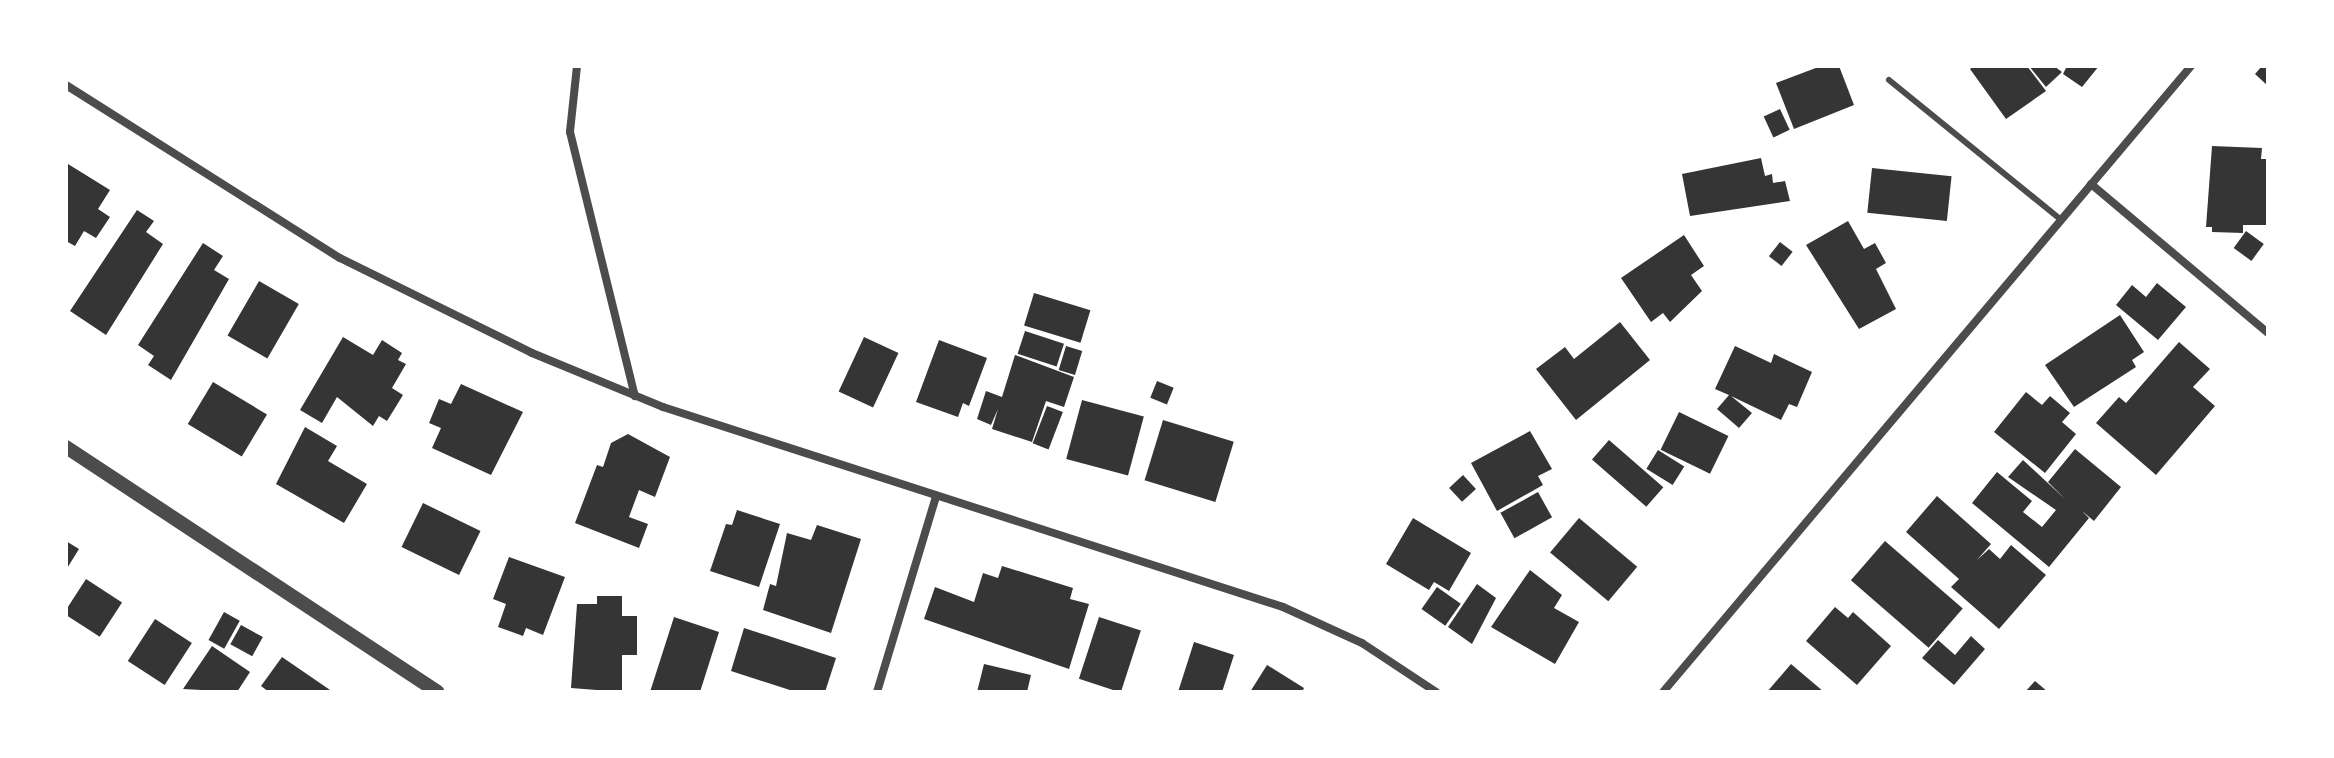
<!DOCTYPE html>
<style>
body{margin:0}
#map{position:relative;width:2334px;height:758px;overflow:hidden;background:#fff;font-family:"Titillium Web",sans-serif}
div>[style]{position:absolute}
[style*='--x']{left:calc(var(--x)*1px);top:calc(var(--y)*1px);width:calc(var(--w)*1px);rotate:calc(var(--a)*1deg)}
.building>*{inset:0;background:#353535;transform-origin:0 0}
.service>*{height:6px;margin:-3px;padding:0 3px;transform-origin:3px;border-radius:3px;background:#4c4c4c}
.minor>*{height:8px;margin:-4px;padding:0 4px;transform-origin:4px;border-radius:4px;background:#4c4c4c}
.tertiary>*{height:14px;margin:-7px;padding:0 7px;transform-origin:7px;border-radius:7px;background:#4c4c4c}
span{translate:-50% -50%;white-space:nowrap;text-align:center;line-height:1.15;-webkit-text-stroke:8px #fff;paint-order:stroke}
.frame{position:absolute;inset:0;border:68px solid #fff;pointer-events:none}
</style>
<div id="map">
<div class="building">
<div style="clip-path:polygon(1821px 66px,1839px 66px,1854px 105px,1794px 129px,1776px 83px)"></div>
<div style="clip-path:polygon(1974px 66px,2027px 66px,2046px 91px,2006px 119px,1970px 69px)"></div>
<div style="clip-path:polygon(2029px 66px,2054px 66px,2062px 72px,2046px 87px)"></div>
<div style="clip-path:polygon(2067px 66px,2099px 66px,2082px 87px,2063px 74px)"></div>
<div style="clip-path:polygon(2262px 66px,2268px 66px,2268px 86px,2255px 74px)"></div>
<div style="left:1780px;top:109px;width:23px;height:18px;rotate:65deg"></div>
<div style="clip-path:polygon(2212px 146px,2262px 148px,2261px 159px,2268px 159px,2268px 225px,2243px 225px,2243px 233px,2212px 232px,2212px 227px,2206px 227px)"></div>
<div style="clip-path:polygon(1761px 158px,1765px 176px,1772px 174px,1773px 183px,1785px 181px,1790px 201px,1690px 216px,1682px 174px)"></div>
<div style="clip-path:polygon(68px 164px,110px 190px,98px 209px,110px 217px,96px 238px,84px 231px,75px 246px,66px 241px)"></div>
<div style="left:1872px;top:168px;width:80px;height:45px;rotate:6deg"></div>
<div style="clip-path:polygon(137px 210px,154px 221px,146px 232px,163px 244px,106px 335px,70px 311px)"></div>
<div style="clip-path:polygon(1848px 221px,1864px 249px,1875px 243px,1886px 263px,1876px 269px,1896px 309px,1859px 329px,1806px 245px)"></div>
<div style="left:2246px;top:231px;width:22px;height:21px;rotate:36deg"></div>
<div style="clip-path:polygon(1684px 235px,1704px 266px,1691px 275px,1702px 291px,1670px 322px,1663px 313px,1651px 322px,1621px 278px)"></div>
<div style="left:1780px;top:242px;width:16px;height:18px;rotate:38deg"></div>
<div style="clip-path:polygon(203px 243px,223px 256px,214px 270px,229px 279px,171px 380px,148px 365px,154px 356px,138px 345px)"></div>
<div style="left:259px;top:281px;width:46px;height:63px;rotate:30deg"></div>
<div style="clip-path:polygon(2157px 283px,2186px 307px,2158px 340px,2116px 305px,2132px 285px,2146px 297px)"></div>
<div style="left:1034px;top:293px;width:59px;height:34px;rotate:17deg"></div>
<div style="clip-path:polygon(2120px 315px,2144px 352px,2132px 360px,2136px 367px,2074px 407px,2045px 365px)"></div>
<div style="clip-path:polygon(1620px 322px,1650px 360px,1576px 420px,1536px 369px,1565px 347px,1574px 359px)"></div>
<div style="left:1025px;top:331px;width:41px;height:24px;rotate:18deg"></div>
<div style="clip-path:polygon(343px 337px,373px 355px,382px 340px,402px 353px,398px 360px,406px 364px,392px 388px,403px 395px,387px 421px,379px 416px,373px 426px,337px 397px,322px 423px,300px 410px)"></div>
<div style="left:864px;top:337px;width:38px;height:60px;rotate:25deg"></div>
<div style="clip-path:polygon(939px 340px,987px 358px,969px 406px,963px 403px,958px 417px,916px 402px)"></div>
<div style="clip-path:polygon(2179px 342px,2210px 369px,2193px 387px,2215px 406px,2156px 475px,2096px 423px,2119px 397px,2126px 403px)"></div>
<div style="left:1066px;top:346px;width:17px;height:25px;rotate:17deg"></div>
<div style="clip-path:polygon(1735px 346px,1771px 363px,1774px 354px,1812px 372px,1797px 407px,1789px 404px,1781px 420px,1731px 396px,1752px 413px,1739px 428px,1717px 409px,1729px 395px,1715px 389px)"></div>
<div style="clip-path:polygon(1015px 355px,1074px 377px,1064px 407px,1046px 401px,1032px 442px,992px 429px,998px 409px,991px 425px,977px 419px,986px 391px,1002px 397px)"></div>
<div style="left:1157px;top:381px;width:18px;height:18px;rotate:22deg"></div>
<div style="left:213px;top:382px;width:63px;height:49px;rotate:31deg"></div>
<div style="clip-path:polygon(461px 384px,523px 412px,491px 475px,432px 448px,441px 428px,429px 423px,439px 399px,451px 404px)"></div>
<div style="clip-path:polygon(2026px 392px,2042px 405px,2050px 396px,2070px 413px,2062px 422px,2076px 434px,2045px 473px,1994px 432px)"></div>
<div style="left:1082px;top:400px;width:64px;height:61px;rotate:15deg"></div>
<div style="left:1047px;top:406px;width:17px;height:40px;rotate:21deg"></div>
<div style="left:1679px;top:412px;width:55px;height:42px;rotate:26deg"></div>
<div style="left:1163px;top:420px;width:74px;height:63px;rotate:17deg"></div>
<div style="clip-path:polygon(305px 427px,337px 446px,328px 461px,367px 484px,344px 523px,276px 484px)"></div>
<div style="clip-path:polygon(1530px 431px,1552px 469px,1538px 476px,1543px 485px,1497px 511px,1471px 463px)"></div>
<div style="clip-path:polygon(628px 434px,670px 457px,655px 497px,639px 490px,629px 517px,648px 524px,639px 548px,575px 523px,597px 465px,603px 467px,611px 443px)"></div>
<div style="left:1609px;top:440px;width:72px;height:26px;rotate:41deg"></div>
<div style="clip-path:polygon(2075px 449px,2121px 487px,2094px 521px,2082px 511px,2089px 518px,2049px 567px,1972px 503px,1997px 472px,2032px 501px,2023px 512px,2042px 527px,2056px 510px,2008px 477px,2023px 460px,2065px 499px,2048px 482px)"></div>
<div style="left:1658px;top:450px;width:31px;height:22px;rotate:32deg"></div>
<div style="left:1463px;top:475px;width:19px;height:19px;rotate:47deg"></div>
<div style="left:1538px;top:492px;width:29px;height:43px;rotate:61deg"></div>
<div style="clip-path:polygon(1937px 496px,1991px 544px,1977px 560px,1989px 549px,2000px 559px,2011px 545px,2046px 575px,1999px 629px,1951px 587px,1959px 579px,1906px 532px)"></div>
<div style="left:423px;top:503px;width:64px;height:49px;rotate:26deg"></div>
<div style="clip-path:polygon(737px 510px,780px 524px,759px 587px,710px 571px,726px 524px,732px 525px)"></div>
<div style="clip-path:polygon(1413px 518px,1471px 553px,1449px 591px,1434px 582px,1429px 590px,1386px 564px)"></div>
<div style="left:1579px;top:518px;width:76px;height:45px;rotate:40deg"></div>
<div style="clip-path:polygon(817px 525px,861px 539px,831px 633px,763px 610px,770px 584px,776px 586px,787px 533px,811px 540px)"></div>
<div style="clip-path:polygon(66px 541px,79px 549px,66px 570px)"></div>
<div style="left:1885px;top:541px;width:103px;height:52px;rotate:41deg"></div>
<div style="clip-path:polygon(509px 557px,565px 577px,543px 635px,526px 628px,523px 636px,498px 627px,506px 604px,493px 599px)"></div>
<div style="clip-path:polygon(1002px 566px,1073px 588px,1070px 599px,1089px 604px,1069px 669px,924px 619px,935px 587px,974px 602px,983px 573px,998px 578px)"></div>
<div style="clip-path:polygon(1530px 570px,1562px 595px,1554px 608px,1579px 622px,1555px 664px,1491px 627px)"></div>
<div style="left:86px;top:579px;width:43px;height:41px;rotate:33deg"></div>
<div style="clip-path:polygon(1477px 584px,1496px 598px,1472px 644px,1448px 627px)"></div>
<div style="left:1437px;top:587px;width:29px;height:27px;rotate:35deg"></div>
<div style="clip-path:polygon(597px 596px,622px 596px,622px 616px,637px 616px,637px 655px,622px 655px,622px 692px,571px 688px,577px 604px,597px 604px)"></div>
<div style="clip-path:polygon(1835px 607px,1848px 618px,1853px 612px,1891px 646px,1857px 685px,1806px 641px)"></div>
<div style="left:224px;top:612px;width:18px;height:32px;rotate:29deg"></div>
<div style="clip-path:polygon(674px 617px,719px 632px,700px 692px,650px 692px)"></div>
<div style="left:1099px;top:617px;width:44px;height:65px;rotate:18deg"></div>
<div style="left:155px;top:619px;width:44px;height:50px;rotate:33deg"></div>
<div style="left:241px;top:625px;width:25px;height:22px;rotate:29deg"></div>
<div style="clip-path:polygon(744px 628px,836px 658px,825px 692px,796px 692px,731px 671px)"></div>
<div style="clip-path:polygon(1971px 636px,1985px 649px,1954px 685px,1922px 658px,1938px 640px,1955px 655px)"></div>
<div style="clip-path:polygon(1194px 642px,1234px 655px,1222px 692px,1178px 692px)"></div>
<div style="clip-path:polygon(212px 646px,250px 672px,237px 692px,183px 689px)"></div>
<div style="clip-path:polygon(282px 657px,333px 692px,269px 692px,261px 686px)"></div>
<div style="clip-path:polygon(984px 664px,1031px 675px,1027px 692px,977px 692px)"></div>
<div style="clip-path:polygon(1791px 664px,1824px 692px,1767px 692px)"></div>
<div style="clip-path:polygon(1267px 665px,1304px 688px,1302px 692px,1250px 692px)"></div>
<div style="clip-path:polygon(2035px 681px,2048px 692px,2025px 692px)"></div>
</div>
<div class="service">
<div style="--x:1889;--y:80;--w:222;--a:39.1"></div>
</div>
<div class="minor">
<div style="--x:577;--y:66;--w:66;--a:96.1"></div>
<div style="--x:570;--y:132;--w:272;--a:76.2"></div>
<div style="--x:66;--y:85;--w:324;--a:32.3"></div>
<div style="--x:340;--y:258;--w:214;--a:26.3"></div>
<div style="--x:532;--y:353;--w:142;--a:22.4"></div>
<div style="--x:663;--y:407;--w:651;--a:17.88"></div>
<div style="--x:1283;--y:607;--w:87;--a:24.5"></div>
<div style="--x:1362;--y:643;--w:89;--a:33.5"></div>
<div style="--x:2091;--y:184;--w:231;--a:40.1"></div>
<div style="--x:877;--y:692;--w:205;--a:-73.2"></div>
<div style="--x:1663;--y:692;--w:819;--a:-49.85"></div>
</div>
<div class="tertiary">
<div style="--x:66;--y:447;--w:445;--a:33.4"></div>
</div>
<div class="frame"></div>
</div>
